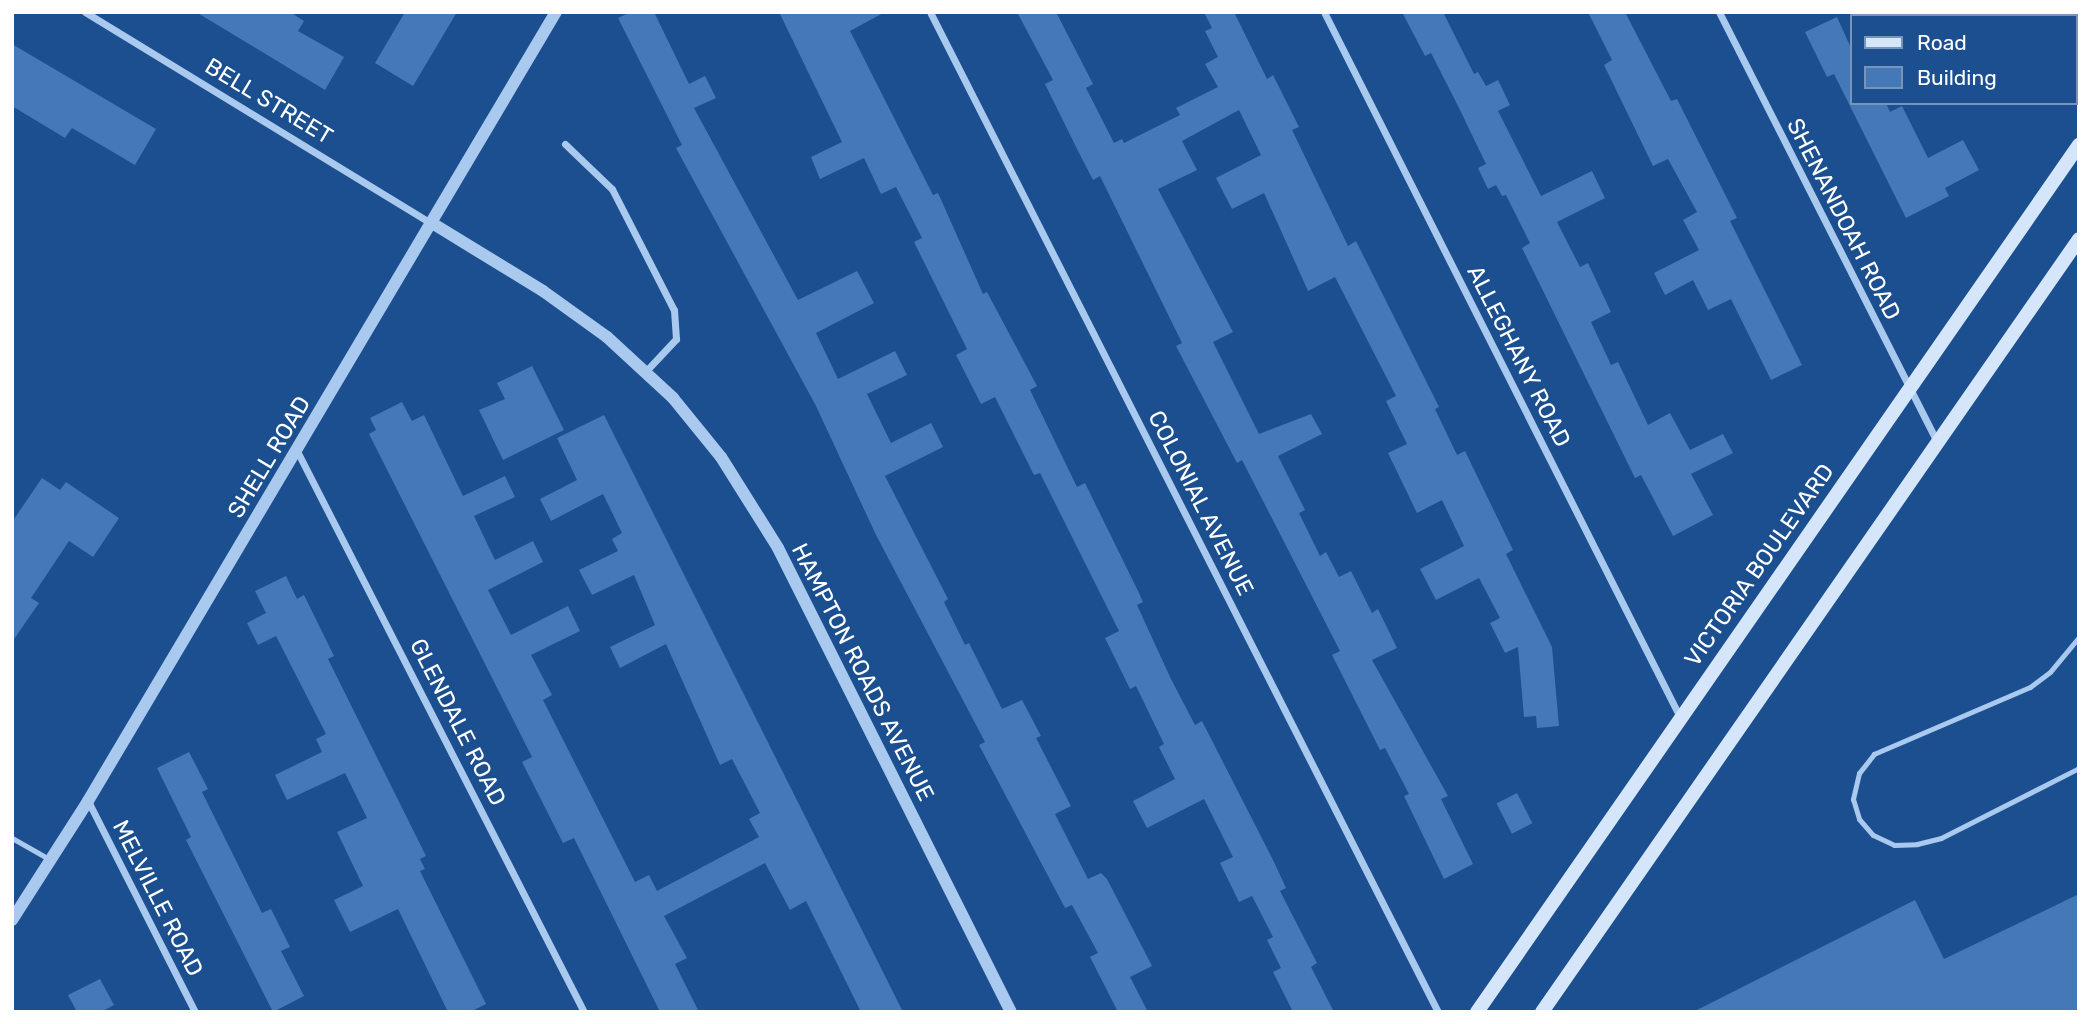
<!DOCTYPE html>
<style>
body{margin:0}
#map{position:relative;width:2091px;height:1024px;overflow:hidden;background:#1b4f8f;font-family:Rubik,sans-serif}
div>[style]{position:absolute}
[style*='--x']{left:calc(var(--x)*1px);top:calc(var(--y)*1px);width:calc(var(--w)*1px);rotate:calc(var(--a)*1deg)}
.building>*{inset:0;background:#4478b7;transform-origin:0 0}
.service>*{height:5px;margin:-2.5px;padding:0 2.5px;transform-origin:2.5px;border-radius:2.5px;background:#a9c9ee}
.minor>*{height:7px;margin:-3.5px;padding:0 3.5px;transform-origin:3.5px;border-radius:3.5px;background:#a9c9ee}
.tertiary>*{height:12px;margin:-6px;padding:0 6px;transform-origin:6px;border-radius:6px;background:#a9c9ee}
.secondary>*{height:14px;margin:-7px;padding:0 7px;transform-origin:7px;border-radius:7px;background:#d6e6fa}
span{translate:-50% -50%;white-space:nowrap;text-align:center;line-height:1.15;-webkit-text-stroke:5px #1b4f8f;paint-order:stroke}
.street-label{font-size:23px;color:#fff}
.frame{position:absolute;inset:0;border:14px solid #fff;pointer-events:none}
.legend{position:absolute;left:1850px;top:14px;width:228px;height:91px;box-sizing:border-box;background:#1b4f8f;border:2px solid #7695bc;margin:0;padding:9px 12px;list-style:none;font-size:21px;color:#fff}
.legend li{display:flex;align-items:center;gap:14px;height:35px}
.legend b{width:35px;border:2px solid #7695bc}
</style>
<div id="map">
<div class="building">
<div style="clip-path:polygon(196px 12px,290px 12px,304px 21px,298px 31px,344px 57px,325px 90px)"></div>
<div style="clip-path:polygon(405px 12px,457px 12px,413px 86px,375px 63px)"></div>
<div style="clip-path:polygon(631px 12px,654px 12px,689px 84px,705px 76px,716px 98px,694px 108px,798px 300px,857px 271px,874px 303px,816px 333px,838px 379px,895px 351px,907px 375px,867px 394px,891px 443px,931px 423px,943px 447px,885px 476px,948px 599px,944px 602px,965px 645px,969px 643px,1002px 709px,1022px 700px,1041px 736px,1036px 738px,1071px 806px,1055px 814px,1088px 879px,1101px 873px,1107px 879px,1152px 966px,1130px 977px,1148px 1012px,1118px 1012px,1090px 957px,1098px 953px,1072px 905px,1065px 908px,979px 745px,985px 742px,876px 535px,816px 406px,676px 148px,682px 145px,618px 18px)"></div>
<div style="clip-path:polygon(779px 12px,885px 12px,850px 31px,933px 195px,938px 193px,983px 294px,987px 292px,1037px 386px,1030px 390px,1077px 487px,1085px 483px,1138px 591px,1143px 602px,1137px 605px,1171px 679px,1195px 725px,1202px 721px,1274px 862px,1286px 888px,1280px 891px,1317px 963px,1311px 967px,1334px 1012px,1293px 1012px,1273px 972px,1281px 968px,1267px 940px,1273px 937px,1252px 896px,1239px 902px,1220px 863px,1233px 857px,1204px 799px,1147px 828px,1133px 801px,1175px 779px,1159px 747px,1164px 744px,1136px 686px,1130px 689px,1105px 638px,1119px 631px,1040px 473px,1034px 475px,995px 397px,981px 404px,956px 355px,967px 349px,914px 242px,922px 238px,896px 187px,881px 194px,864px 158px,820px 179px,811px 157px,842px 142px)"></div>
<div style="clip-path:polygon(1017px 12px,1056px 12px,1093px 84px,1086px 88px,1114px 143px,1122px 139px,1124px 143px,1180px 115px,1176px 108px,1218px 87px,1205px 64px,1218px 57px,1205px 31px,1212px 28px,1204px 12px,1234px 12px,1267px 79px,1273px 75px,1299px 127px,1292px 130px,1348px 246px,1356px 241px,1439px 407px,1435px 409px,1457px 455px,1465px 451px,1513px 550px,1506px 554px,1552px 647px,1559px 726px,1537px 728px,1536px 716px,1524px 717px,1518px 647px,1505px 653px,1490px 623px,1500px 618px,1479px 578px,1436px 600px,1420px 569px,1464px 546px,1442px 500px,1417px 513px,1388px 453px,1407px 444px,1386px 401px,1396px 396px,1335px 277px,1308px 291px,1264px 193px,1232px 209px,1216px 178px,1261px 155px,1239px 110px,1182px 141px,1197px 170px,1158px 189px,1233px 332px,1213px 342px,1259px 434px,1311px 414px,1322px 434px,1278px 456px,1305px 510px,1299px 513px,1320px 556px,1326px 552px,1339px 577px,1351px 571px,1372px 613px,1378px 609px,1397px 648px,1372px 660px,1448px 796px,1441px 799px,1473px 864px,1444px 879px,1404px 796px,1409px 794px,1385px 748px,1380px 750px,1332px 655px,1340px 651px,1242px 460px,1237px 463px,1176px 346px,1182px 343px,1100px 176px,1093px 180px,1078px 151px,1045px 84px,1053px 80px)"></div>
<div style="clip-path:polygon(1402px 12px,1443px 12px,1474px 74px,1478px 72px,1486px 86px,1498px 80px,1510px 105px,1498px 111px,1541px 196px,1592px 171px,1605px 198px,1557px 222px,1580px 267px,1588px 263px,1611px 312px,1591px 322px,1611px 365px,1618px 362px,1648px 425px,1670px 413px,1690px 450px,1723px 434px,1733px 453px,1691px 474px,1713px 515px,1673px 536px,1641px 475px,1635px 478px,1522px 248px,1530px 243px,1506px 195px,1502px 196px,1496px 185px,1488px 189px,1478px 168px,1486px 164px,1459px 108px,1431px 53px,1425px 56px)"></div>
<div style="clip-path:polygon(1588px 12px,1625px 12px,1671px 101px,1677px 99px,1737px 218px,1730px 221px,1802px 365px,1771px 380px,1731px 299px,1708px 310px,1693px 280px,1665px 295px,1654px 273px,1699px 250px,1683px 220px,1697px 212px,1668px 159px,1653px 166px,1604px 65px,1612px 60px)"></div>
<div style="clip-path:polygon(1837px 17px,1851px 48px,1851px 103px,1886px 103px,1890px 112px,1902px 106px,1928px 158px,1963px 140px,1979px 170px,1945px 188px,1949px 196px,1906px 218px,1834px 74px,1827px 77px,1805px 32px)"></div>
<div style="clip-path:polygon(12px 44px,156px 129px,135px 165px,72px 128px,65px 138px,12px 106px)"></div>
<div style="clip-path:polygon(532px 366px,564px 430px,503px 460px,479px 410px,505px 399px,497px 383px)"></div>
<div style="clip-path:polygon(402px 402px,412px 421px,424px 415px,463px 496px,505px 476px,515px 497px,474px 516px,495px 560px,533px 541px,543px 562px,488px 590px,511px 635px,568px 606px,580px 631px,531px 655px,552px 695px,543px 700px,635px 882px,649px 875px,657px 891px,759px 837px,749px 819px,760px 813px,732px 759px,720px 765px,666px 644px,620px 668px,610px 647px,655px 625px,634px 575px,592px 595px,579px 570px,618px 551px,612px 539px,622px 533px,603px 494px,551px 521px,540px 499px,577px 480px,557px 438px,604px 415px,903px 1012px,861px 1012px,806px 901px,790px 910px,765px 863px,664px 916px,687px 958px,675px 964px,699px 1012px,660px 1012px,574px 838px,563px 843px,522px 762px,532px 757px,369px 434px,376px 430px,370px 418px)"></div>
<div style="clip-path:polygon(42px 478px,60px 490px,66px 482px,119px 518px,93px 557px,69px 541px,31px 598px,39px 603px,12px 642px,12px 522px)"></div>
<div style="clip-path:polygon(286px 576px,297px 599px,304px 595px,334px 656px,328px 659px,426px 856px,420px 859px,425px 869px,420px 871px,486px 1004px,470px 1012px,448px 1012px,398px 909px,350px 932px,334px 900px,363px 886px,337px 832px,367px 818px,345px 773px,287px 800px,275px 775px,322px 752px,316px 739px,326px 734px,276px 636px,258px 645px,247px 623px,266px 613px,255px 591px)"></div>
<div style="clip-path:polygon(189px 752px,208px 789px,202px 792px,262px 913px,271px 909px,290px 947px,281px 951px,304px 996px,273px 1012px,186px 840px,191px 837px,157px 768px)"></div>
<div style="left:1517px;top:793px;width:34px;height:23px;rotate:63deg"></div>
<div style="clip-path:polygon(2079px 894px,2079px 1012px,1693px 1012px,1915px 900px,1944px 959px)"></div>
<div style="clip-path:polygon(100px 979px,114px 1005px,101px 1012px,77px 1012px,68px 995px)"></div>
</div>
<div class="service">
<div style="--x:2079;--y:637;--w:45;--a:129.6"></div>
<div style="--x:2050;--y:672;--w:25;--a:143"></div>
<div style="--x:2030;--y:687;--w:170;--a:156.8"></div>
<div style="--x:1874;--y:754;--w:24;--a:128"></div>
<div style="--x:1859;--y:773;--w:27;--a:103"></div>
<div style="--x:1853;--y:799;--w:21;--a:73"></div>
<div style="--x:1859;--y:819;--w:21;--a:49"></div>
<div style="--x:1873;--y:835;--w:23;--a:25"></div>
<div style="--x:1894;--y:845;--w:23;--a:-2"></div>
<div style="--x:1917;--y:844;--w:25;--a:-14"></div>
<div style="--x:1941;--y:838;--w:155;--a:-26.9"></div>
<div style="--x:12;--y:838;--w:43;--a:29.6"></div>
</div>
<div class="minor">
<div style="--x:85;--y:12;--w:405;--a:31.4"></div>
<div style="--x:930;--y:12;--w:1122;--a:63.07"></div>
<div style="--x:1324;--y:12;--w:790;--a:63.21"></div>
<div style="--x:1719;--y:12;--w:482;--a:63.1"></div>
<div style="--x:565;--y:144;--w:65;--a:43.8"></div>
<div style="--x:612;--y:189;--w:136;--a:62.9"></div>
<div style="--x:674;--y:310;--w:29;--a:86"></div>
<div style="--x:676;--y:339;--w:44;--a:133.2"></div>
<div style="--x:297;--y:451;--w:630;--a:62.91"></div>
<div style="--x:88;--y:801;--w:237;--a:63.1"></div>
</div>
<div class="tertiary">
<div style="--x:432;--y:223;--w:130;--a:31.5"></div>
<div style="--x:543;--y:291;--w:79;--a:35.7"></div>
<div style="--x:607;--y:337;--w:90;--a:42.7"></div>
<div style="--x:673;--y:398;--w:76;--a:50.9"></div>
<div style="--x:721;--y:457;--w:107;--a:57.9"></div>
<div style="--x:778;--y:548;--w:519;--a:63.34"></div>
<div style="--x:12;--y:920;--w:141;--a:-57.4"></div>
<div style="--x:88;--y:801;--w:917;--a:-59.33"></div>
</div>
<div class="secondary">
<div style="--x:1477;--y:1012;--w:1056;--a:-55.23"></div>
<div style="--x:1542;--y:1012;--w:941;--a:-55.21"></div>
</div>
<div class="street-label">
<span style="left:269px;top:101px;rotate:31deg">BELL STREET</span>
<span style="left:1844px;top:219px;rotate:63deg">SHENANDOAH ROAD</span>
<span style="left:1519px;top:356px;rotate:63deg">ALLEGHANY ROAD</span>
<span style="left:269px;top:457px;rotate:-59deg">SHELL ROAD</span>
<span style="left:1201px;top:503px;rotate:63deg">COLONIAL AVENUE</span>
<span style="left:1759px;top:565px;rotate:-55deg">VICTORIA BOULEVARD</span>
<span style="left:863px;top:672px;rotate:63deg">HAMPTON ROADS AVENUE</span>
<span style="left:458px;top:722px;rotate:63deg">GLENDALE ROAD</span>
<span style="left:158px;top:898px;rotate:63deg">MELVILLE ROAD</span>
</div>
<div class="frame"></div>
<ul class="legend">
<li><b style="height:9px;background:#d6e6fa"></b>Road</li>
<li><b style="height:19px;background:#4478b7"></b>Building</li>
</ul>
</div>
